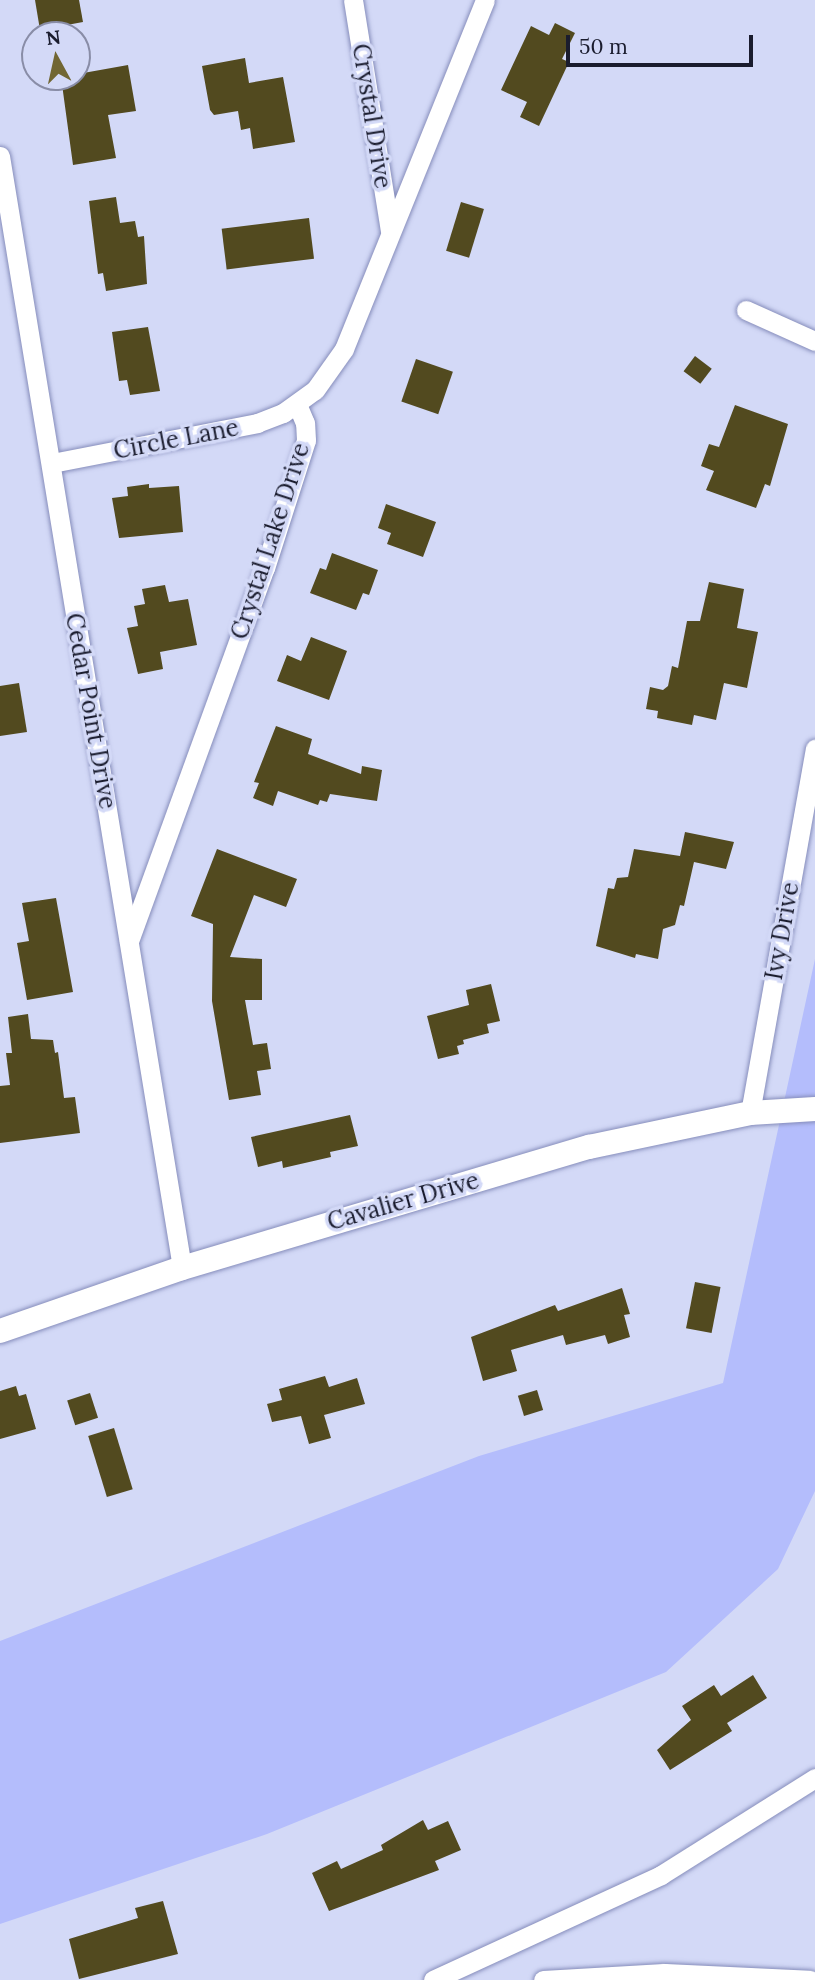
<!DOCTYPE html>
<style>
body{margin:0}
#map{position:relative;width:815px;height:1980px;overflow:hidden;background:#d3d9f7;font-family:Lora,serif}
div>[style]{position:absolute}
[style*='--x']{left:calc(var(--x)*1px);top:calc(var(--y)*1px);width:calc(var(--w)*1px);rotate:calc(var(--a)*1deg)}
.green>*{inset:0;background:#b4bdfc}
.building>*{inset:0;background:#524a1f;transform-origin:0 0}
.roads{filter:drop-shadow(0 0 2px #868dbb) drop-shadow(0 0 2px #868dbb)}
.minor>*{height:19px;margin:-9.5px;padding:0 9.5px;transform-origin:9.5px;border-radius:9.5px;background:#fff}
.tertiary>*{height:24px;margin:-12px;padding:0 12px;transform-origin:12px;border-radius:12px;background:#fff}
span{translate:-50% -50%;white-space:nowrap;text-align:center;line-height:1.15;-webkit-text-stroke:7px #d3d9f7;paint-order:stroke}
.street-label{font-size:24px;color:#1a1c2e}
.north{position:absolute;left:21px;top:21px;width:70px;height:70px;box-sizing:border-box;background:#d3d9f7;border:2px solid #898da7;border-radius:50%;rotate:352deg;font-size:19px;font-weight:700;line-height:28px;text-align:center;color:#1a1c2e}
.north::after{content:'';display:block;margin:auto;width:24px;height:32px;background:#716633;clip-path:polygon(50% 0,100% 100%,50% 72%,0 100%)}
.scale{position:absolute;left:566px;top:35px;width:187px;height:32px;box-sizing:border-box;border:4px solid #1a1c2e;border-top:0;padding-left:9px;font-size:21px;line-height:24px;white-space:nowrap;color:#1a1c2e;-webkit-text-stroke:5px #d3d9f7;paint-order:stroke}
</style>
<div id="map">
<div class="green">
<div style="clip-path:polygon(815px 959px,815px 1491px,778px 1569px,666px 1672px,267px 1834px,0 1924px,0 1641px,479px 1456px,723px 1383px)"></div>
</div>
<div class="building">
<div style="clip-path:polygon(35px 0,79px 0,83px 22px,40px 30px)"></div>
<div style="clip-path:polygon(555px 23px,575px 33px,562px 59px,569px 62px,539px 126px,520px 117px,527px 102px,501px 90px,531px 26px,549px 35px)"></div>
<div style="clip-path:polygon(245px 58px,249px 83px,283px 77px,295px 142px,253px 149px,250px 128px,241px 130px,238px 111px,214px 115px,210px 110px,202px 66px)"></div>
<div style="clip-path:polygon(128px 65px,136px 111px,108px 115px,116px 158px,73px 165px,61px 77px)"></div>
<div style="clip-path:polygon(116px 197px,120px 223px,135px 221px,138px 237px,144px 236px,147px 284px,106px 291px,103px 273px,98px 274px,89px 201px)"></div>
<div style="left:461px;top:202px;width:24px;height:51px;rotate:17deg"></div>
<div style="left:309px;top:218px;width:41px;height:88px;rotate:83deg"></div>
<div style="clip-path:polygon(148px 327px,160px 391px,130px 395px,127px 380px,119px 381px,112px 332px)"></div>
<div style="left:695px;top:356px;width:21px;height:19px;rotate:37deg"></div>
<div style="left:416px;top:359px;width:39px;height:45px;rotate:19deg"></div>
<div style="clip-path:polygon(735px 405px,788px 424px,770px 486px,765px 484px,756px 508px,706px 490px,714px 471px,701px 466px,709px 444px,719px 447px)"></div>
<div style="clip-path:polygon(149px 484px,149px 488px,179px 486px,183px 532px,119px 538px,112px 498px,128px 496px,127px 487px)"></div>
<div style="clip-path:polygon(386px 504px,436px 522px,423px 557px,387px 544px,391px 533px,378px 528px)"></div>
<div style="clip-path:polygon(332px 553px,378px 570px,369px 595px,363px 593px,356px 610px,310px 593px,320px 568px,326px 570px)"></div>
<div style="clip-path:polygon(709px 582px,744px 589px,737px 628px,758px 632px,747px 688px,724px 683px,716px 720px,694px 715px,692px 725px,657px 718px,658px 711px,646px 709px,650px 687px,663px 690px,668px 686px,672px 666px,678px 668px,687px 621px,700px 621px)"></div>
<div style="clip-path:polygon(165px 585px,169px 602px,188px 599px,197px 645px,160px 652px,163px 669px,138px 674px,127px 628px,138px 626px,134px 606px,145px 604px,142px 589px)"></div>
<div style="clip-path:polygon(311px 637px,347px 651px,329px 700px,277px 681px,287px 655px,301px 661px)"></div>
<div style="clip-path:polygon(19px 683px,27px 732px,0 736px,0 686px)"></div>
<div style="clip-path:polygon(276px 726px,312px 739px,308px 754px,361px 774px,362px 766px,382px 770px,377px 801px,330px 794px,327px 802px,320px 800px,318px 805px,278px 791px,273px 806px,253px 798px,259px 783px,254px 782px)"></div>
<div style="clip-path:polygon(685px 832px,734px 842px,726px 869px,694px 862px,684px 906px,680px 905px,675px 925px,663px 929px,658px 959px,636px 954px,635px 958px,596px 946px,608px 888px,614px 889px,617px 878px,628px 877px,634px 849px,680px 856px)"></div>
<div style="clip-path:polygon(217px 849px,297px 879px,286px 907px,254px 895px,230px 957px,262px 959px,262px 1000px,245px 1000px,253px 1045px,267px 1043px,271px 1069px,257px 1071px,261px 1095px,229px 1100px,212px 1001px,213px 924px,191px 916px)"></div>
<div style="clip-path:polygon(56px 898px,73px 992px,27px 1000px,17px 943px,29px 941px,22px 903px)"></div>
<div style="clip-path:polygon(491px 984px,500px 1021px,487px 1024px,489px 1033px,463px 1040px,464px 1044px,457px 1046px,459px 1054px,438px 1059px,427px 1016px,469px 1005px,466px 990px)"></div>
<div style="clip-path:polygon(28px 1014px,31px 1039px,53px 1040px,55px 1053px,58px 1052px,64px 1098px,75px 1097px,80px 1133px,0 1143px,0 1086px,10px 1085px,6px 1053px,12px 1053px,8px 1017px)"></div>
<div style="clip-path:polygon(350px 1115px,358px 1146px,330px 1152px,331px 1157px,283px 1168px,282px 1161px,258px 1167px,251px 1137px)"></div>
<div style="left:695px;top:1282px;width:26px;height:47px;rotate:11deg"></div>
<div style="clip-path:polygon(622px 1288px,630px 1314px,624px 1315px,630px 1337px,608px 1344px,605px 1335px,566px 1345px,563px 1335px,511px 1350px,517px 1371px,483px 1381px,471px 1337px,555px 1305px,558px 1311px)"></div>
<div style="clip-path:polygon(325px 1376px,329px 1387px,357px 1378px,365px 1404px,324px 1415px,331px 1438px,309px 1444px,301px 1416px,272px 1422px,267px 1404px,282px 1400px,279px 1389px)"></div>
<div style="clip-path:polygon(16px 1386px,19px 1396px,26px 1394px,36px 1429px,0 1439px,0 1391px)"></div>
<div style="left:537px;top:1390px;width:21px;height:20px;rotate:73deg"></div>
<div style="left:90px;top:1393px;width:26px;height:24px;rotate:72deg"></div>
<div style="left:114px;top:1428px;width:64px;height:27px;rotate:73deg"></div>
<div style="clip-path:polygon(753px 1675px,767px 1698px,727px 1723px,732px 1731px,670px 1770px,657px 1750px,691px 1720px,682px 1706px,714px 1685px,721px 1696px)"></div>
<div style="clip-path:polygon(423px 1820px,428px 1830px,448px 1821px,461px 1850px,435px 1861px,439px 1870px,329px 1911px,312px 1873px,337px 1861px,341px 1869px,383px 1850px,381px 1845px)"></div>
<div style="clip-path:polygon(163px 1901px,178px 1954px,79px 1979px,69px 1939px,138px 1918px,135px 1908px)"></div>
</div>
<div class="roads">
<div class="minor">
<div style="--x:353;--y:0;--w:234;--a:80.9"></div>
<div style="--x:0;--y:156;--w:1127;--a:80.7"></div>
<div style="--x:746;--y:310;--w:76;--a:24.2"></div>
<div style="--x:52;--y:463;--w:209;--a:-11"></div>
<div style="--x:257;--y:423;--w:28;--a:-21"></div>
<div style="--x:283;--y:413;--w:39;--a:-36"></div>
<div style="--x:315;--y:390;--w:50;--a:-54.7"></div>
<div style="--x:344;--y:349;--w:376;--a:-68"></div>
<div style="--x:129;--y:941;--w:397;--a:-70"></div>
<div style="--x:265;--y:568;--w:134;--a:-72.2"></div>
<div style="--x:306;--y:440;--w:17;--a:-93"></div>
<div style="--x:305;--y:423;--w:21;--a:-113"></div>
<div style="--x:750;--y:1113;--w:370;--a:-79.9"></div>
<div style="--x:433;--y:1980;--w:251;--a:-24.7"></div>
<div style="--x:661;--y:1875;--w:182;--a:-32.2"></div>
<div style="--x:543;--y:1980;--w:121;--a:-3.3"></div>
<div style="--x:664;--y:1973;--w:146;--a:2.7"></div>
</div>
<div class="tertiary">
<div style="--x:0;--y:1331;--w:193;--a:-19.1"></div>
<div style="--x:182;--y:1268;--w:425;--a:-16.6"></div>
<div style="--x:589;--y:1147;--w:165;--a:-11.9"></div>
<div style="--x:750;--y:1113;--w:65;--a:-3.5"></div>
</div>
</div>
<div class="street-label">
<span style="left:372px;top:116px;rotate:81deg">Crystal Drive</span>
<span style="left:176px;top:439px;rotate:-11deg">Circle Lane</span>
<span style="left:270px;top:541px;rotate:-72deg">Crystal Lake Drive</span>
<span style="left:91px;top:711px;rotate:80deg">Cedar Point Drive</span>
<span style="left:782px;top:931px;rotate:-80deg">Ivy Drive</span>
<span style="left:403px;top:1201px;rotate:-16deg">Cavalier Drive</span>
</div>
<div class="north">N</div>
<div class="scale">50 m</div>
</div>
